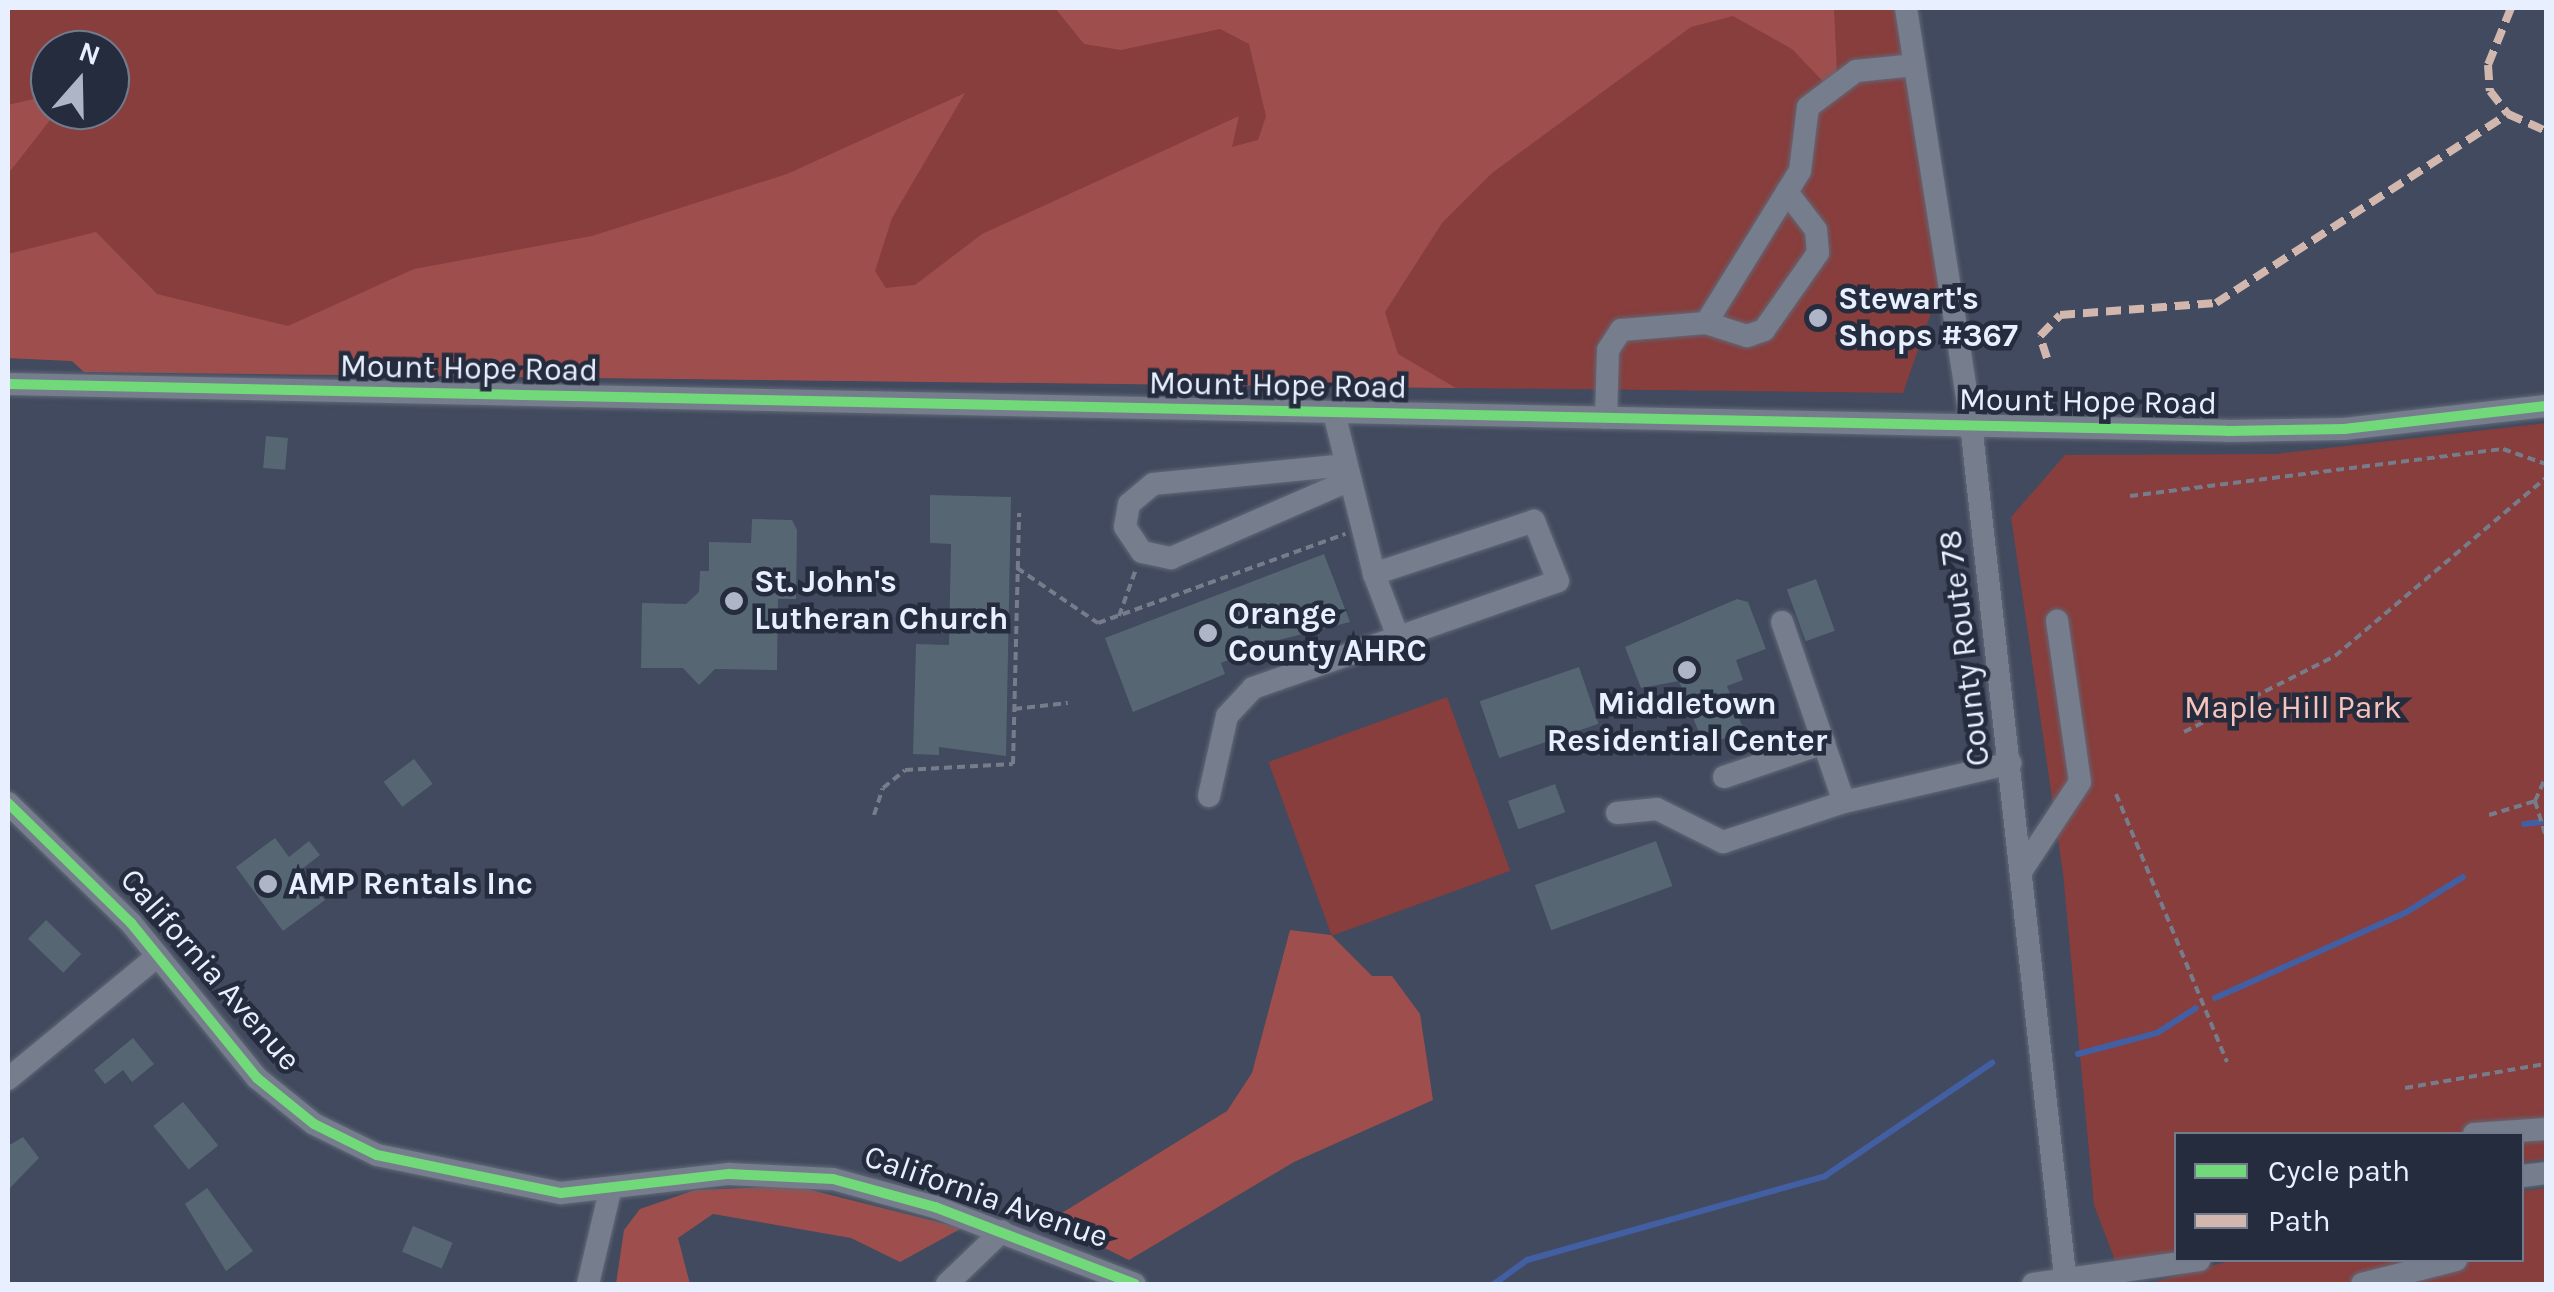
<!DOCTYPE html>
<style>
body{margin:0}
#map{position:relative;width:2554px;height:1292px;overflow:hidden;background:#414a5e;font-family:Karla,sans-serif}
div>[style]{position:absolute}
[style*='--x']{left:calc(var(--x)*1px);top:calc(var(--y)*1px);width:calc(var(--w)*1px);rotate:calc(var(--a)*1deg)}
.green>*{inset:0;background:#873e3d;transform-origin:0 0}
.forest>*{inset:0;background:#9e4f4d}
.stream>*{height:6px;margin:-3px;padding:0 3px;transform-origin:3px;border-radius:3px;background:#435fa3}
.building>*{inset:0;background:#566773;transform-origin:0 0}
.path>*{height:4px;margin-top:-2px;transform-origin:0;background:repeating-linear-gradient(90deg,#767c8a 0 8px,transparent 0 13px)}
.roads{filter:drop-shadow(0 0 2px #616877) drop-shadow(0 0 2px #616877)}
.minor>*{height:22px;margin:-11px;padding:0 11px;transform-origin:11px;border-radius:11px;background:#767d8d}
.quiet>*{height:8px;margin-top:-4px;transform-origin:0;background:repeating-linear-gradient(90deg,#d1b7ad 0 15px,transparent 0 23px)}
.cycleway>*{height:10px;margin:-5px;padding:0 5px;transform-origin:5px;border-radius:5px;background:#71d979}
.dots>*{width:28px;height:28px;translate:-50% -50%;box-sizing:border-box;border:5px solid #242c3e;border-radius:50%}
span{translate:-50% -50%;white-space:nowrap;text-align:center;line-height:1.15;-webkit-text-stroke:9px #242c3e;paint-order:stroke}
.poi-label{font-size:32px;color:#e8effe;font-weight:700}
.left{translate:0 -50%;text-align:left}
.street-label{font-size:32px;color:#e8effe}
.park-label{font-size:32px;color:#f7c3bd}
.frame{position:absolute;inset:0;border:10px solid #e8effe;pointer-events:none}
.legend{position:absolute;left:2174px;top:1132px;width:350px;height:130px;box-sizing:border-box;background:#242c3e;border:2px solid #727a8b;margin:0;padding:12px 18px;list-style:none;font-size:30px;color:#e8effe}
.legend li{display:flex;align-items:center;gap:20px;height:50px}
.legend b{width:50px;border:2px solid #727a8b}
.north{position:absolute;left:30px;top:30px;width:100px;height:100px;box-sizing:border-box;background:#242c3e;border:2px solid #727a8b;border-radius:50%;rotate:20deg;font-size:28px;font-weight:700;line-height:40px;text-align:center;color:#e8effe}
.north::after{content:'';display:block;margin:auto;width:35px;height:45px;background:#aeb5c6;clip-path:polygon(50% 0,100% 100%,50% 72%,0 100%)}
</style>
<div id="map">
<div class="green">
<div style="clip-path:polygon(evenodd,8px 8px,1902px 8px,1939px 290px,1903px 393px,84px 372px,72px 361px,8px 358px,8px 8px,50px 50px,110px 50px,110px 110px,50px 110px,50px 50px)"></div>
<div style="clip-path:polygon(2546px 423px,2546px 1159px,2522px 1162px,2522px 1134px,2176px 1134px,2176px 1251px,2117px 1266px,2094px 1205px,2063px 873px,2011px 517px,2065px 455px,2276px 454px)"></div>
<div style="left:1447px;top:697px;width:185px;height:190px;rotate:70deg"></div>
<div style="clip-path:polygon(2546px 1188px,2546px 1284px,2147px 1284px,2233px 1260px,2522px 1260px,2522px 1191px)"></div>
</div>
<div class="forest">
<div style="clip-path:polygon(1055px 8px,1834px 8px,1838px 97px,1792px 49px,1733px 16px,1691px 27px,1492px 173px,1442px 223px,1385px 312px,1398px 354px,1456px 388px,84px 372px,72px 361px,8px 358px,8px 254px,96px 232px,157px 294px,288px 326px,414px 269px,592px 236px,787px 174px,965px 93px,892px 218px,875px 271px,886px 288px,915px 285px,982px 234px,1239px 116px,1232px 147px,1258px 140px,1266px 116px,1249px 44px,1220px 29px,1121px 50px,1084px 44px)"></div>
<div style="clip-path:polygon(46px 96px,57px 111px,8px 174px,8px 105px)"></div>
<div style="clip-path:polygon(1290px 930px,1331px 935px,1372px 976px,1392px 976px,1420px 1014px,1433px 1100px,1294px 1162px,1129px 1260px,1049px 1221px,1227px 1111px,1252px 1073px)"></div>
<div style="clip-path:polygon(795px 1186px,962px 1228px,900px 1262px,851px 1238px,713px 1214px,678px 1238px,690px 1284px,616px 1284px,624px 1230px,640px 1209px,695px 1190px)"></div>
</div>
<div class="stream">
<div style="--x:2524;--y:824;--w:17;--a:-7"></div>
<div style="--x:2215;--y:998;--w:208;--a:-24.1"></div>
<div style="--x:2405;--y:913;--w:68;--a:-31.8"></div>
<div style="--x:2078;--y:1054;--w:82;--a:-14.9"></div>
<div style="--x:2157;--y:1033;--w:46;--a:-32.7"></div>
<div style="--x:1494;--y:1284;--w:41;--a:-36"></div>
<div style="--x:1527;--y:1260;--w:310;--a:-15.7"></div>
<div style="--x:1825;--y:1176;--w:202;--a:-34.1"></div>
</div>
<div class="building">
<div style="left:266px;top:436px;width:22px;height:32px;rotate:5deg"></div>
<div style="clip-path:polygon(930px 495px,1011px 497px,1006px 756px,939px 747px,939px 755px,913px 754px,916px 644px,949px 645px,951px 544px,930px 543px)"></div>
<div style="clip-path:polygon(752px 519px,792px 520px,797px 530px,796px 599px,778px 599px,777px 670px,715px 669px,699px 685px,683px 668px,641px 668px,642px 603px,686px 604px,699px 592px,700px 571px,709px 571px,709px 542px,751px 543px)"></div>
<div style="clip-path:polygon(1324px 554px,1350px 622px,1271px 642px,1221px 663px,1225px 674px,1133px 712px,1105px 638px)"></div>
<div style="left:1816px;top:579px;width:55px;height:31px;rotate:70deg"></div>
<div style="clip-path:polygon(1737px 599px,1748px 602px,1766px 649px,1736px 660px,1743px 680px,1727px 686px,1744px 731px,1704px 746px,1679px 681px,1641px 688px,1625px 647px)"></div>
<div style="left:1579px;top:667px;width:60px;height:105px;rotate:71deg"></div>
<div style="left:414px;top:759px;width:31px;height:38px;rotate:53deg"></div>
<div style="left:1555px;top:784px;width:30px;height:50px;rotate:70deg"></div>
<div style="clip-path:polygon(275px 838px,289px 857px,309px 841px,320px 855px,302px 869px,325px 900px,283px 931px,236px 867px)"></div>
<div style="left:1656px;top:841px;width:48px;height:129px;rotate:70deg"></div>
<div style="left:46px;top:920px;width:49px;height:26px;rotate:44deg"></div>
<div style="clip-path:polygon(133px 1038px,154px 1064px,132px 1082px,123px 1070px,105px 1084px,94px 1070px)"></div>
<div style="left:183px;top:1102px;width:56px;height:38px;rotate:51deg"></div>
<div style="clip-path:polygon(23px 1137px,39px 1158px,8px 1190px,8px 1146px)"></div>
<div style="clip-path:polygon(207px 1188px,253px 1251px,226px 1271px,185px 1204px)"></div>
<div style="left:413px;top:1226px;width:43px;height:28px;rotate:23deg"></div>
</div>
<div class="path">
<div style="--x:2130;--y:496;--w:376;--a:-7.2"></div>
<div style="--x:2503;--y:449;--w:46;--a:19.2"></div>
<div style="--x:1017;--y:568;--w:98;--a:34.2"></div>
<div style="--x:1098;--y:623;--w:263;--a:-19.8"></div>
<div style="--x:1119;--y:616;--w:50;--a:-70.1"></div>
<div style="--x:1014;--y:709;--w:54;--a:-6.3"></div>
<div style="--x:2184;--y:732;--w:169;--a:-26.7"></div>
<div style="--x:2335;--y:656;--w:276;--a:-40.2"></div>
<div style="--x:2116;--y:794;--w:290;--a:67.5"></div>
<div style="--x:2535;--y:801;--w:38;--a:73"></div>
<div style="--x:874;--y:815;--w:28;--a:-72"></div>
<div style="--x:883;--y:788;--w:28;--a:-39"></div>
<div style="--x:905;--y:770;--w:108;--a:-3.2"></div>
<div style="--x:1013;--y:764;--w:251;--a:-88.6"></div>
<div style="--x:2489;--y:815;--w:48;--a:-16.9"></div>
<div style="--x:2535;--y:801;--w:27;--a:-66"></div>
<div style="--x:2405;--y:1088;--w:143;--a:-9.7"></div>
</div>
<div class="roads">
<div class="minor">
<div style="--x:1906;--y:8;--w:421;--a:81.1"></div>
<div style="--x:1971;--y:424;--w:865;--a:83.7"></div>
<div style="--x:1706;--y:323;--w:43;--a:17.6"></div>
<div style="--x:1747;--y:336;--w:18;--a:-19"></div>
<div style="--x:1764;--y:330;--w:94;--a:-55"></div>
<div style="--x:1818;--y:253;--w:23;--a:-95"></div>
<div style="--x:1816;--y:230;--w:48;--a:-127.3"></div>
<div style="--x:8;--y:384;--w:2219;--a:1.21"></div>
<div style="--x:2227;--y:431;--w:117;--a:-1"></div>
<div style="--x:2344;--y:429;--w:203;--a:-6.5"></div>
<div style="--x:1334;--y:413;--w:166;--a:76"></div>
<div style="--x:1606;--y:418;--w:68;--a:-88.3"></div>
<div style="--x:1608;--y:350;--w:24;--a:-57"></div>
<div style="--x:1621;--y:330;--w:85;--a:-4.7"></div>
<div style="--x:1706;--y:323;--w:179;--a:-58.3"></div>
<div style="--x:1800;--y:171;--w:64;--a:-82.9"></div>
<div style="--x:1808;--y:107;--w:60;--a:-36.9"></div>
<div style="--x:1856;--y:71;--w:59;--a:-5.8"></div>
<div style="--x:1346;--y:465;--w:194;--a:174.4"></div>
<div style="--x:1153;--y:484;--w:31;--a:140"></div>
<div style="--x:1129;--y:504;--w:23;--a:100"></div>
<div style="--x:1125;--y:527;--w:30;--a:56"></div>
<div style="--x:1142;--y:552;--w:30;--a:12"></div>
<div style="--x:1171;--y:558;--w:195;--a:-23.5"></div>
<div style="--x:1782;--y:622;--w:190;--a:71"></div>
<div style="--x:1724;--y:777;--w:106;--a:-18.8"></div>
<div style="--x:1209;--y:796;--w:82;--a:-77.3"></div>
<div style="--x:1227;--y:716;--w:38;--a:-47"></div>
<div style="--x:1253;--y:688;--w:323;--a:-19.3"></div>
<div style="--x:1558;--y:581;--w:65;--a:-111.8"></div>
<div style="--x:1534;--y:521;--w:169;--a:161.7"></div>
<div style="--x:1374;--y:574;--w:67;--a:69.1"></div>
<div style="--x:8;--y:803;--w:172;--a:44.3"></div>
<div style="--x:131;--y:923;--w:200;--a:50.9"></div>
<div style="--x:257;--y:1078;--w:73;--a:38.9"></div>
<div style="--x:314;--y:1124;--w:70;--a:26.2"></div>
<div style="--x:377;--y:1155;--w:188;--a:11.7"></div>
<div style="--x:561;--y:1193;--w:169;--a:-6.5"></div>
<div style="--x:729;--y:1174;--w:104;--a:2.8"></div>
<div style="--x:833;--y:1179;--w:106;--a:15.4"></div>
<div style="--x:935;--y:1207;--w:214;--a:21.1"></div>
<div style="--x:1617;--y:813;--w:40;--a:-5.7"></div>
<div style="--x:1657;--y:809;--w:74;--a:26.6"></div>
<div style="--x:1723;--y:842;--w:127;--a:-18.3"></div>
<div style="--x:1844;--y:802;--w:171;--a:-13.1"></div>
<div style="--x:2022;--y:870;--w:105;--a:-56.6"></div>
<div style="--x:2080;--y:782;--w:163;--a:-98.1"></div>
<div style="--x:8;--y:1079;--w:194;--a:-39.4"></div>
<div style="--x:2474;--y:1134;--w:72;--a:-4"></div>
<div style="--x:2522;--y:1176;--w:24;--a:-7"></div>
<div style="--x:588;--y:1284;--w:96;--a:-76.7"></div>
<div style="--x:947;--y:1284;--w:76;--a:-43.9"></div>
<div style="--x:2033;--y:1284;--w:168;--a:-8.2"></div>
<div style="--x:2362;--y:1284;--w:97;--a:-14.3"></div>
</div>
</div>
<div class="quiet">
<div style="--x:2511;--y:8;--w:61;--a:112"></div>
<div style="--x:2488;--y:65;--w:26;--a:86"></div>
<div style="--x:2490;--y:91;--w:29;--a:52"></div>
<div style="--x:2508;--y:114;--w:42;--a:24.1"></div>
<div style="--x:2047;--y:358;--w:23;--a:-108"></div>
<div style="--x:2040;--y:336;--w:29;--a:-46"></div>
<div style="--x:2060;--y:315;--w:156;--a:-4.4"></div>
<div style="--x:2216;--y:303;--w:348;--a:-32.9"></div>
</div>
<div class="cycleway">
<div style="--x:8;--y:384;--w:2219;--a:1.21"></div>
<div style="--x:2227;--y:431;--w:117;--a:-1"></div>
<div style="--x:2344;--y:429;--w:203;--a:-6.5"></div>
<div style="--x:8;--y:803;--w:172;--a:44.3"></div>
<div style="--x:131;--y:923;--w:200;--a:50.9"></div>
<div style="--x:257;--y:1078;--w:73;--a:38.9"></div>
<div style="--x:314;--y:1124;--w:70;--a:26.2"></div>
<div style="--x:377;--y:1155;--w:188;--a:11.7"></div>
<div style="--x:561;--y:1193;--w:169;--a:-6.5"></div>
<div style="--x:729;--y:1174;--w:104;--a:2.8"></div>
<div style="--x:833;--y:1179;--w:106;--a:15.4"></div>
<div style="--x:935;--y:1207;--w:214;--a:21.1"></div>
</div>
<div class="dots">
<div style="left:1818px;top:318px;background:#aeb5c6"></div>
<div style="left:734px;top:601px;background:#aeb5c6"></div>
<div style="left:1208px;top:633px;background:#aeb5c6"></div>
<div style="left:1687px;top:670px;background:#aeb5c6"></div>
<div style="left:268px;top:884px;background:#aeb5c6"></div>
</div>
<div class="poi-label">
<span class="left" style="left:1838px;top:318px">Stewart's<br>Shops #367</span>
<span class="left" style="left:754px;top:601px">St. John's<br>Lutheran Church</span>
<span class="left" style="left:1228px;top:633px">Orange<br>County AHRC</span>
<span style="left:1687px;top:723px">Middletown<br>Residential Center</span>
<span class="left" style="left:288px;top:884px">AMP Rentals Inc</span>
</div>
<div class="street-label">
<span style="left:469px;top:369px;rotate:1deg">Mount Hope Road</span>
<span style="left:1278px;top:386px;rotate:1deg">Mount Hope Road</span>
<span style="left:2088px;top:402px;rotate:1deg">Mount Hope Road</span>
<span style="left:1965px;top:648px;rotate:-97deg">County Route 78</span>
<span style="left:210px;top:970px;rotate:49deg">California Avenue</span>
<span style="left:986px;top:1197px;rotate:19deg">California Avenue</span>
</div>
<div class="park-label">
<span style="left:2293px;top:708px">Maple Hill Park</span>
</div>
<div class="frame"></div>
<ul class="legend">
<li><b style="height:12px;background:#71d979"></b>Cycle path</li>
<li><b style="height:12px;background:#d1b7ad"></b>Path</li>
</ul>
<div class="north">N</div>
</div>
